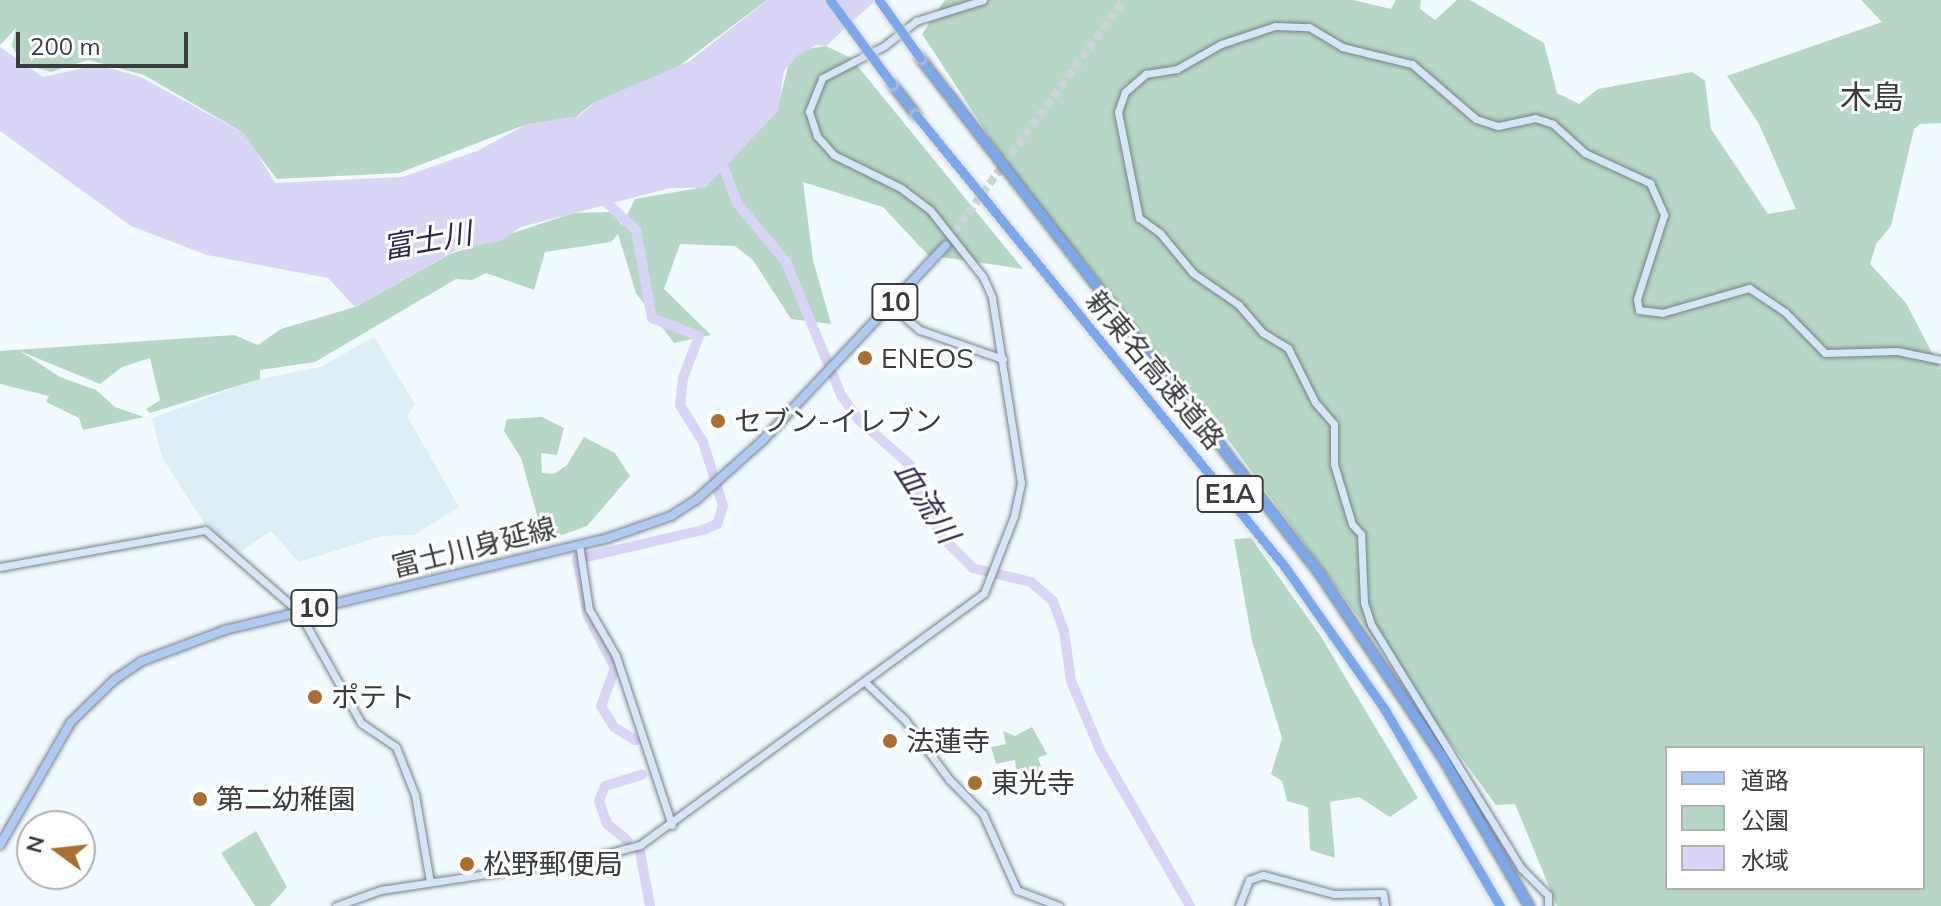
<!DOCTYPE html>
<meta charset="utf-8">
<style>
body{margin:0}
#map{position:relative;width:1941px;height:906px;overflow:hidden;background:#f1fafe;font-family:Mulish,"Noto Sans JP",sans-serif}
div>[style]{position:absolute}
[style*='--x']{left:calc(var(--x)*1px);top:calc(var(--y)*1px);width:calc(var(--w)*1px);rotate:calc(var(--a)*1deg)}
.built>*{inset:0;background:#dceef5}
.green>*{inset:0;background:#b6d7c5}
.water>*{inset:0;background:#d9d5f6}
.river>*{height:10px;margin:-5px;padding:0 5px;transform-origin:5px;border-radius:5px;background:#d9d5f6}
.primary-tunnel>*{height:8px;margin-top:-4px;transform-origin:0;background:repeating-linear-gradient(90deg,#ccd4d8 0 8px,transparent 0 12px)}
.roads{filter:drop-shadow(0 0 2px #798185) drop-shadow(0 0 2px #798185)}
.secondary>*{height:7px;margin:-3.5px;padding:0 3.5px;transform-origin:3.5px;border-radius:3.5px;background:#d7e5f9}
.primary>*{height:8px;margin:-4px;padding:0 4px;transform-origin:4px;border-radius:4px;background:#b0cbf3}
.highway>*{height:9px;margin:-4.5px;padding:0 4.5px;transform-origin:4.5px;border-radius:4.5px;background:#7ba8eb}
.bridges{filter:drop-shadow(0 0 2px #d3d4d5) drop-shadow(0 0 2px #d3d4d5)}
.highway-bridge>*{height:9px;margin:-4.5px;padding:0 4.5px;transform-origin:4.5px;border-radius:4.5px;background:#7ba8eb}
.dots>*{width:22px;height:22px;translate:-50% -50%;box-sizing:border-box;border:4px solid #fff;border-radius:50%}
span{translate:-50% -50%;white-space:nowrap;text-align:center;line-height:1.15;-webkit-text-stroke:6px #fff;paint-order:stroke}
.shield-label span{padding:2px 6px;background:#fff;border:2px solid;border-radius:6px;-webkit-text-stroke-width:0}
.shield-label{font-size:26px;color:#393d3f;font-weight:700}
.poi-label{font-size:28px;color:#393d3f}
.left{translate:0 -50%;text-align:left}
.street-label{font-size:28px;color:#393d3f}
.water-label{font-size:30px;color:#2e2651;font-style:italic}
.quarter-label{font-size:32px;color:#393d3f}
.legend{position:absolute;left:1665px;top:746px;width:260px;height:144px;box-sizing:border-box;background:#fff;border:2px solid #b0b1b2;margin:0;padding:10px 14px;list-style:none;font-size:24px;color:#393d3f}
.legend li{display:flex;align-items:center;gap:16px;height:40px}
.legend b{width:40px;border:2px solid #b0b1b2}
.north{position:absolute;left:16px;top:810px;width:80px;height:80px;box-sizing:border-box;background:#fff;border:2px solid #b0b1b2;border-radius:50%;rotate:285deg;font-size:22px;font-weight:700;line-height:32px;text-align:center;color:#393d3f}
.north::after{content:'';display:block;margin:auto;width:28px;height:36px;background:#ab6e31;clip-path:polygon(50% 0,100% 100%,50% 72%,0 100%)}
.scale{position:absolute;left:16px;top:32px;width:172px;height:36px;box-sizing:border-box;border:4px solid #393d3f;border-top:0;padding-left:10px;font-size:24px;line-height:28px;white-space:nowrap;color:#393d3f;-webkit-text-stroke:6px #fff;paint-order:stroke}
</style>
<div id="map">
<div class="built">
<div style="clip-path:polygon(374px 337px,415px 404px,407px 416px,459px 507px,414px 535px,382px 536px,299px 562px,271px 531px,240px 552px,209px 531px,162px 457px,152px 418px,256px 380px,320px 367px)"></div>
</div>
<div class="green">
<div style="clip-path:polygon(0 0,767px 0,675px 69px,592px 104px,576px 117px,522px 126px,399px 173px,277px 179px,240px 131px,144px 75px,88px 60px,51px 72px,22px 64px,12px 46px,16px 28px,0 45px)"></div>
<div style="clip-path:polygon(evenodd,945px 0,1353px 0,1391px 9px,1396px 0,1421px 0,1420px 9px,1435px 20px,1457px 0,1470px 0,1544px 43px,1557px 93px,1579px 104px,1598px 89px,1692px 72px,1705px 81px,1711px 129px,1768px 214px,1796px 209px,1759px 124px,1727px 76px,1882px 22px,1861px 0,1941px 0,1941px 123px,1920px 124px,1914px 129px,1891px 226px,1876px 244px,1870px 264px,1906px 303px,1941px 370px,1941px 906px,1557px 906px,1515px 804px,1496px 805px,1233px 446px,1013px 173px,922px 34px,945px 0,1667px 748px,1923px 748px,1923px 888px,1667px 888px,1667px 748px)"></div>
<div style="clip-path:polygon(826px 46px,851px 58px,1023px 269px,928px 255px,883px 207px,803px 182px,813px 260px,831px 324px,791px 319px,753px 260px,735px 246px,680px 244px,664px 289px,711px 335px,674px 343px,636px 293px,618px 234px,611px 242px,545px 252px,534px 290px,486px 273px,472px 280px,456px 279px,315px 362px,260px 370px,260px 379px,150px 413px,146px 409px,160px 400px,150px 358px,122px 367px,100px 384px,20px 351px,60px 377px,96px 390px,115px 407px,144px 417px,83px 430px,79px 418px,46px 402px,49px 396px,0 384px,0 351px,234px 335px,258px 345px,281px 329px,355px 307px,450px 254px,573px 213px,611px 212px,622px 225px,635px 199px,699px 188px,779px 102px,792px 51px)"></div>
<div style="clip-path:polygon(542px 417px,564px 428px,557px 455px,541px 453px,542px 473px,554px 474px,567px 465px,584px 437px,615px 453px,630px 476px,587px 526px,559px 536px,542px 533px,521px 458px,504px 431px,507px 419px)"></div>
<div style="clip-path:polygon(1251px 538px,1320px 635px,1418px 798px,1390px 817px,1359px 797px,1330px 802px,1335px 858px,1310px 850px,1308px 807px,1287px 801px,1282px 781px,1271px 774px,1282px 738px,1252px 641px,1234px 539px)"></div>
<div style="clip-path:polygon(1032px 727px,1047px 754px,1038px 758px,1044px 775px,1018px 786px,1015px 760px,996px 764px,991px 747px,1006px 744px,1003px 731px,1015px 736px)"></div>
<div style="clip-path:polygon(256px 831px,287px 887px,270px 906px,255px 906px,221px 853px)"></div>
</div>
<div class="water">
<div style="clip-path:polygon(768px 0,876px 0,826px 46px,816px 45px,797px 56px,784px 71px,778px 111px,705px 188px,670px 188px,521px 227px,501px 241px,458px 249px,355px 307px,328px 278px,207px 255px,131px 226px,0 131px,0 47px,43px 77px,97px 65px,139px 76px,245px 134px,275px 183px,402px 177px,477px 151px,527px 124px,579px 116px,597px 101px,688px 62px)"></div>
</div>
<div class="river">
<div style="--x:721;--y:160;--w:46;--a:69.6"></div>
<div style="--x:737;--y:203;--w:77;--a:50.3"></div>
<div style="--x:786;--y:262;--w:144;--a:67.5"></div>
<div style="--x:841;--y:395;--w:31;--a:54"></div>
<div style="--x:859;--y:420;--w:68;--a:41.4"></div>
<div style="--x:910;--y:465;--w:34;--a:73"></div>
<div style="--x:920;--y:498;--w:48;--a:59.7"></div>
<div style="--x:944;--y:539;--w:41;--a:45"></div>
<div style="--x:973;--y:568;--w:60;--a:13.6"></div>
<div style="--x:1031;--y:582;--w:29;--a:41"></div>
<div style="--x:1053;--y:601;--w:32;--a:70"></div>
<div style="--x:1064;--y:631;--w:50;--a:82"></div>
<div style="--x:1071;--y:681;--w:75;--a:67.2"></div>
<div style="--x:1100;--y:750;--w:180;--a:60"></div>
<div style="--x:601;--y:197;--w:48;--a:43.3"></div>
<div style="--x:636;--y:230;--w:89;--a:79.7"></div>
<div style="--x:652;--y:318;--w:50;--a:21"></div>
<div style="--x:699;--y:336;--w:45;--a:110.9"></div>
<div style="--x:683;--y:378;--w:27;--a:96"></div>
<div style="--x:680;--y:405;--w:44;--a:58.1"></div>
<div style="--x:703;--y:442;--w:67;--a:72.6"></div>
<div style="--x:723;--y:506;--w:19;--a:108"></div>
<div style="--x:717;--y:524;--w:15;--a:157"></div>
<div style="--x:703;--y:530;--w:129;--a:167"></div>
<div style="--x:577;--y:559;--w:58;--a:79.1"></div>
<div style="--x:588;--y:616;--w:59;--a:62.6"></div>
<div style="--x:615;--y:668;--w:40;--a:110.2"></div>
<div style="--x:601;--y:706;--w:25;--a:58"></div>
<div style="--x:614;--y:727;--w:25;--a:32"></div>
<div style="--x:627;--y:840;--w:26;--a:-141"></div>
<div style="--x:607;--y:824;--w:24;--a:-109"></div>
<div style="--x:599;--y:801;--w:16;--a:-68"></div>
<div style="--x:605;--y:786;--w:39;--a:-17"></div>
<div style="--x:640;--y:852;--w:55;--a:79.5"></div>
</div>
<div class="primary-tunnel">
<div style="--x:947;--y:242;--w:300;--a:-53.8"></div>
</div>
<div class="roads">
<div class="secondary">
<div style="--x:892;--y:306;--w:37;--a:41"></div>
<div style="--x:920;--y:330;--w:88;--a:19.3"></div>
<div style="--x:579;--y:544;--w:66;--a:81.3"></div>
<div style="--x:589;--y:609;--w:54;--a:60.1"></div>
<div style="--x:616;--y:656;--w:178;--a:71.7"></div>
<div style="--x:0;--y:567;--w:208;--a:-10.2"></div>
<div style="--x:205;--y:530;--w:125;--a:41.1"></div>
<div style="--x:299;--y:612;--w:127;--a:60.8"></div>
<div style="--x:361;--y:723;--w:42;--a:34.4"></div>
<div style="--x:396;--y:747;--w:52;--a:68.4"></div>
<div style="--x:415;--y:795;--w:88;--a:80.2"></div>
<div style="--x:865;--y:682;--w:55;--a:43.5"></div>
<div style="--x:905;--y:720;--w:74;--a:53.3"></div>
<div style="--x:949;--y:779;--w:49;--a:45.8"></div>
<div style="--x:983;--y:814;--w:83;--a:65.9"></div>
<div style="--x:1017;--y:890;--w:45;--a:20.9"></div>
<div style="--x:336;--y:906;--w:48;--a:-19.6"></div>
<div style="--x:381;--y:890;--w:208;--a:-8.6"></div>
<div style="--x:587;--y:859;--w:55;--a:-14.8"></div>
<div style="--x:640;--y:845;--w:426;--a:-36.2"></div>
<div style="--x:984;--y:593;--w:83;--a:-68.7"></div>
<div style="--x:1014;--y:516;--w:34;--a:-78"></div>
<div style="--x:1021;--y:483;--w:188;--a:-98.9"></div>
<div style="--x:992;--y:297;--w:22;--a:-114"></div>
<div style="--x:983;--y:277;--w:85;--a:-128.3"></div>
<div style="--x:930;--y:210;--w:36;--a:-143"></div>
<div style="--x:901;--y:188;--w:75;--a:-153.8"></div>
<div style="--x:834;--y:155;--w:25;--a:-132"></div>
<div style="--x:817;--y:136;--w:26;--a:-108"></div>
<div style="--x:809;--y:111;--w:35;--a:-68"></div>
<div style="--x:822;--y:78;--w:70;--a:-27.3"></div>
<div style="--x:884;--y:46;--w:41;--a:-38"></div>
<div style="--x:916;--y:21;--w:70;--a:-17.4"></div>
<div style="--x:1239;--y:906;--w:28;--a:-69"></div>
<div style="--x:1249;--y:880;--w:15;--a:-20"></div>
<div style="--x:1263;--y:875;--w:73;--a:15"></div>
<div style="--x:1334;--y:894;--w:49;--a:-1.2"></div>
<div style="--x:1383;--y:893;--w:13;--a:81"></div>
<div style="--x:1548;--y:906;--w:11;--a:-90"></div>
<div style="--x:1548;--y:895;--w:38;--a:-135"></div>
<div style="--x:1521;--y:868;--w:286;--a:-121.6"></div>
<div style="--x:1371;--y:624;--w:23;--a:-108"></div>
<div style="--x:1364;--y:602;--w:68;--a:-92.5"></div>
<div style="--x:1361;--y:534;--w:13;--a:-132"></div>
<div style="--x:1352;--y:524;--w:63;--a:-106.7"></div>
<div style="--x:1334;--y:464;--w:40;--a:-90"></div>
<div style="--x:1334;--y:424;--w:29;--a:-131"></div>
<div style="--x:1315;--y:402;--w:60;--a:-116.6"></div>
<div style="--x:1288;--y:348;--w:29;--a:-149"></div>
<div style="--x:1263;--y:333;--w:37;--a:-131"></div>
<div style="--x:1239;--y:305;--w:56;--a:-145.2"></div>
<div style="--x:1193;--y:273;--w:52;--a:-129.5"></div>
<div style="--x:1160;--y:233;--w:26;--a:-144"></div>
<div style="--x:1139;--y:218;--w:108;--a:-101.2"></div>
<div style="--x:1118;--y:112;--w:21;--a:-71"></div>
<div style="--x:1125;--y:92;--w:28;--a:-41"></div>
<div style="--x:1146;--y:74;--w:31;--a:-9"></div>
<div style="--x:1177;--y:69;--w:51;--a:-29.6"></div>
<div style="--x:1221;--y:44;--w:57;--a:-18.4"></div>
<div style="--x:1275;--y:26;--w:34;--a:2"></div>
<div style="--x:1309;--y:27;--w:39;--a:31"></div>
<div style="--x:1342;--y:47;--w:72;--a:13.7"></div>
<div style="--x:1412;--y:64;--w:84;--a:40.7"></div>
<div style="--x:1476;--y:119;--w:23;--a:18"></div>
<div style="--x:1498;--y:126;--w:38;--a:-12"></div>
<div style="--x:1535;--y:118;--w:19;--a:18"></div>
<div style="--x:1553;--y:124;--w:43;--a:42.2"></div>
<div style="--x:1585;--y:153;--w:72;--a:24.8"></div>
<div style="--x:1650;--y:183;--w:35;--a:66"></div>
<div style="--x:1664;--y:215;--w:88;--a:107.8"></div>
<div style="--x:1637;--y:299;--w:11;--a:80"></div>
<div style="--x:1639;--y:310;--w:23;--a:7"></div>
<div style="--x:1662;--y:313;--w:91;--a:-16"></div>
<div style="--x:1749;--y:288;--w:43;--a:33.7"></div>
<div style="--x:1785;--y:312;--w:57;--a:45.7"></div>
<div style="--x:1825;--y:353;--w:72;--a:-1.6"></div>
<div style="--x:1897;--y:351;--w:45;--a:11.6"></div>
</div>
<div class="primary">
<div style="--x:0;--y:845;--w:142;--a:-60"></div>
<div style="--x:71;--y:722;--w:60;--a:-44.3"></div>
<div style="--x:114;--y:680;--w:34;--a:-34"></div>
<div style="--x:142;--y:661;--w:89;--a:-20.5"></div>
<div style="--x:225;--y:630;--w:394;--a:-13.5"></div>
<div style="--x:608;--y:538;--w:67;--a:-19.2"></div>
<div style="--x:671;--y:516;--w:30;--a:-33"></div>
<div style="--x:696;--y:500;--w:90;--a:-41.8"></div>
<div style="--x:763;--y:440;--w:267;--a:-46.8"></div>
</div>
<div class="highway">
<div style="--x:920;--y:58;--w:651;--a:52.23"></div>
<div style="--x:1319;--y:573;--w:219;--a:56.2"></div>
<div style="--x:1441;--y:755;--w:175;--a:59.8"></div>
<div style="--x:892;--y:84;--w:39;--a:52"></div>
</div>
</div>
<div class="bridges">
<div class="highway-bridge">
<div style="--x:830;--y:0;--w:104;--a:53.6"></div>
<div style="--x:879;--y:0;--w:71;--a:54.7"></div>
<div style="--x:916;--y:115;--w:583;--a:50.77"></div>
<div style="--x:1285;--y:567;--w:174;--a:55"></div>
<div style="--x:1385;--y:710;--w:227;--a:59.6"></div>
</div>
</div>
<div class="dots">
<div style="left:865px;top:358px;background:#ab6e31"></div>
<div style="left:718px;top:421px;background:#ab6e31"></div>
<div style="left:315px;top:697px;background:#ab6e31"></div>
<div style="left:890px;top:741px;background:#ab6e31"></div>
<div style="left:975px;top:783px;background:#ab6e31"></div>
<div style="left:200px;top:799px;background:#ab6e31"></div>
<div style="left:467px;top:864px;background:#ab6e31"></div>
</div>
<div class="shield-label">
<span style="left:895px;top:302px">10</span>
<span style="left:1230px;top:494px">E1A</span>
<span style="left:314px;top:608px">10</span>
</div>
<div class="poi-label">
<span class="left" style="left:881px;top:358px">ENEOS</span>
<span class="left" style="left:734px;top:421px">セブン-イレブン</span>
<span class="left" style="left:331px;top:697px">ポテト</span>
<span class="left" style="left:906px;top:741px">法蓮寺</span>
<span class="left" style="left:991px;top:783px">東光寺</span>
<span class="left" style="left:216px;top:799px">第二幼稚園</span>
<span class="left" style="left:483px;top:864px">松野郵便局</span>
</div>
<div class="street-label">
<span style="left:1155px;top:370px;rotate:50deg">新東名高速道路</span>
<span style="left:474px;top:547px;rotate:-14deg">富士川身延線</span>
</div>
<div class="water-label">
<span style="left:427px;top:240px;rotate:-10deg">富士川</span>
<span style="left:927px;top:502px;rotate:57deg">血流川</span>
</div>
<div class="quarter-label">
<span style="left:1872px;top:96px">木島</span>
</div>
<ul class="legend">
<li><b style="height:10px;background:#b0cbf3"></b>道路</li>
<li><b style="height:22px;background:#b6d7c5"></b>公園</li>
<li><b style="height:22px;background:#d9d5f6"></b>水域</li>
</ul>
<div class="north">N</div>
<div class="scale">200 m</div>
</div>
